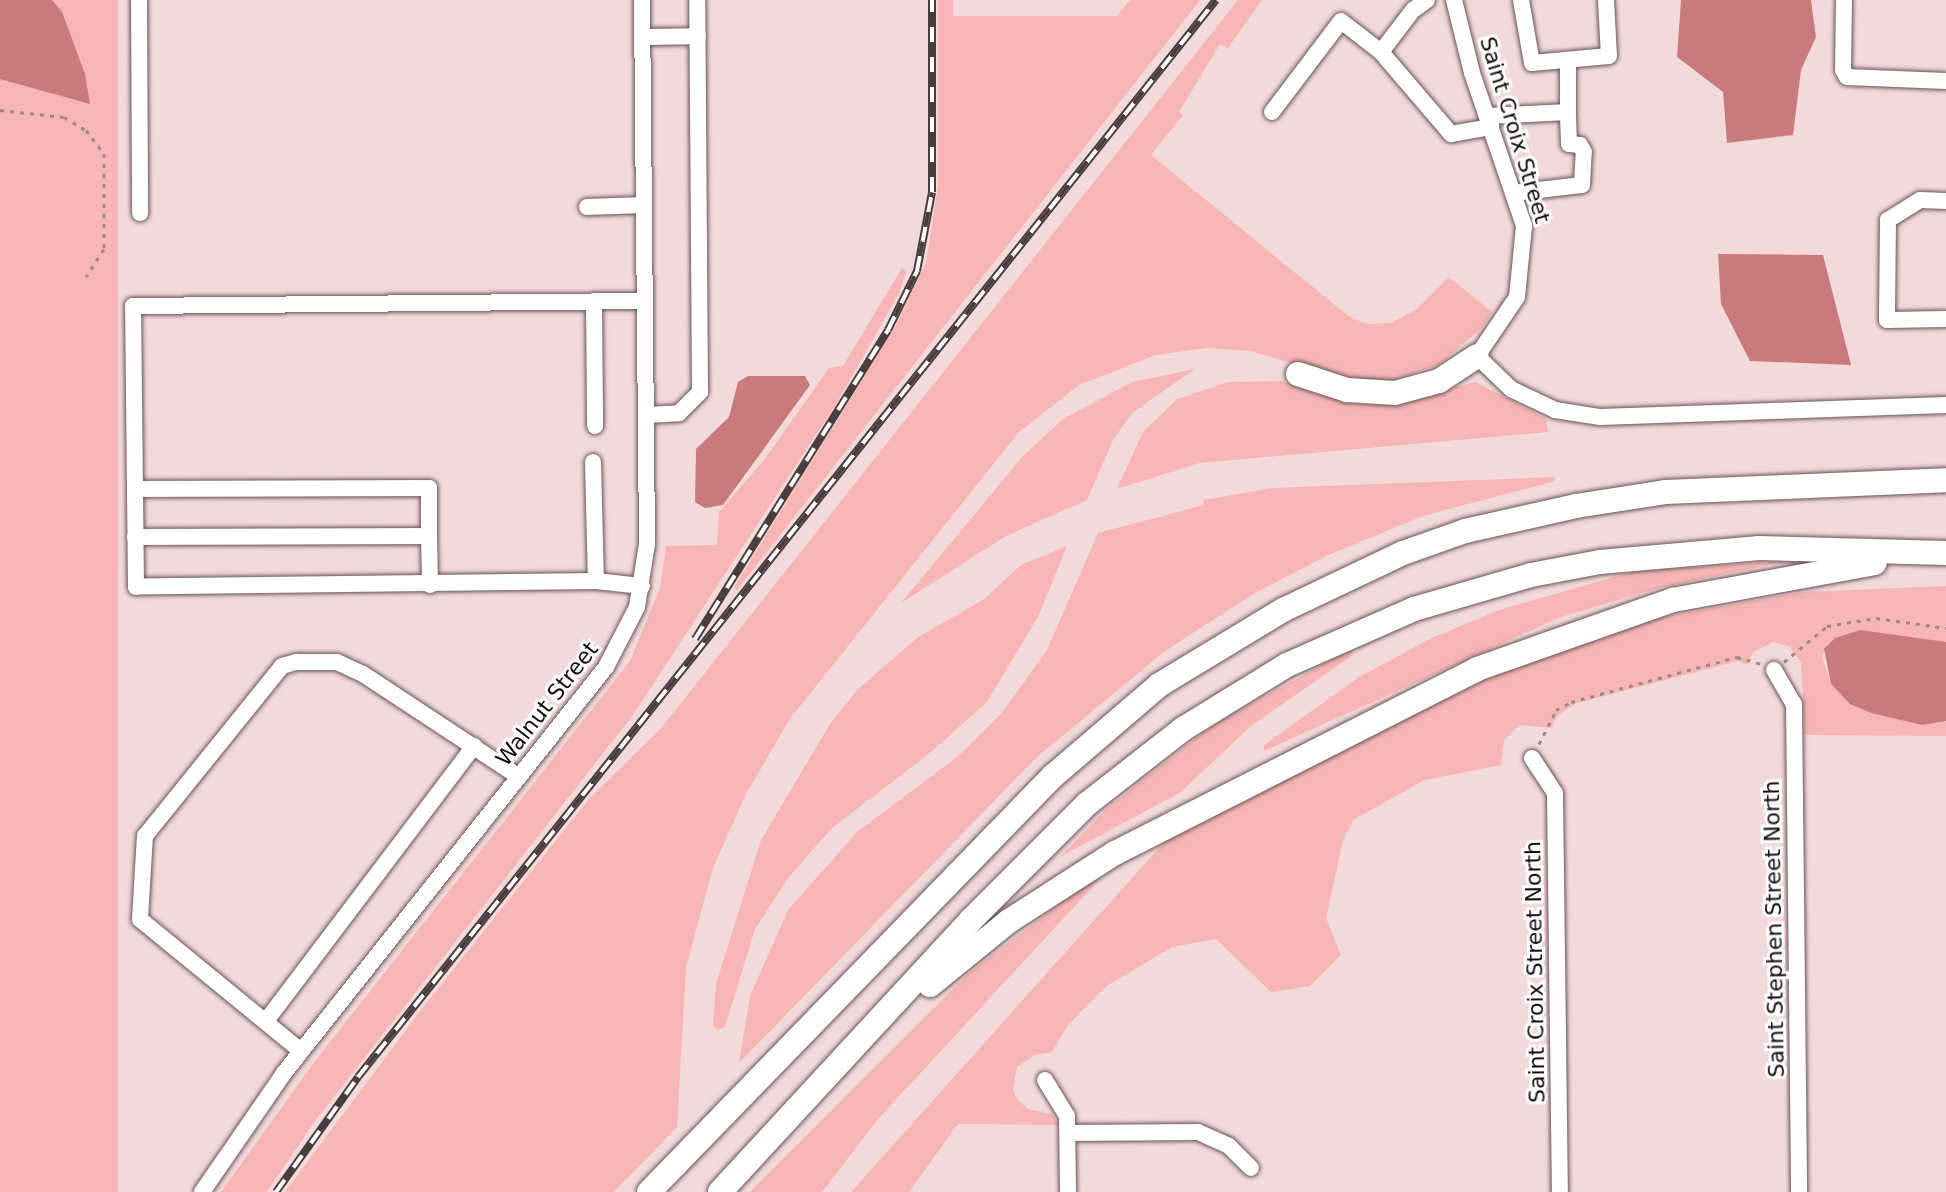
<!DOCTYPE html>
<style>
body{margin:0}
#map{position:relative;width:1946px;height:1192px;overflow:hidden;background:#f3dada;font-family:"DejaVu Sans",sans-serif}
div>[style]{position:absolute}
[style*='--x']{left:calc(var(--x)*1px);top:calc(var(--y)*1px);width:calc(var(--w)*1px);rotate:calc(var(--a)*1deg)}
.green>*{inset:0;background:#f7b5b5;transform-origin:0 0}
.water>*{inset:0;background:#c97a7b}
.path>*{height:3px;margin-top:-1.5px;transform-origin:0;background:repeating-linear-gradient(90deg,#9c8989 0 4px,transparent 0 10px)}
.roads{filter:drop-shadow(0 0 2px #685353) drop-shadow(0 0 2px #685353)}
.minor>*{height:16px;margin:-8px;padding:0 8px;transform-origin:8px;border-radius:8px;background:#fff}
.highway>*{height:24px;margin:-12px;padding:0 12px;transform-origin:12px;border-radius:12px;background:#fff}
.rail>*{height:8px;margin-top:-4px;transform-origin:0;background:repeating-linear-gradient(90deg,#fff 0 15px,#493d3d 0 30px);box-sizing:border-box;border-block:2px solid #493d3d}
span{translate:-50% -50%;white-space:nowrap;text-align:center;line-height:1.15;-webkit-text-stroke:6px #fff;paint-order:stroke}
.street-label{font-size:22px;color:#130b0b}
</style>
<div id="map">
<div class="green">
<div style="left:0;top:0;width:118px;height:1192px"></div>
<div style="clip-path:polygon(938px 0,953px 0,953px 16px,1117px 16px,1130px 0,1200px 0,737px 590px,734px 587px,896px 325px,926px 263px,938px 186px)"></div>
<div style="clip-path:polygon(1238px 0,1262px 0,1228px 48px,1220px 44px,1179px 112px,1183px 115px,1151px 155px,1347px 315px,1366px 324px,1391px 323px,1417px 309px,1449px 277px,1492px 312px,1482px 328px,1438px 365px,1390px 381px,1347px 379px,1250px 351px,1207px 348px,1156px 355px,1079px 385px,1019px 432px,789px 720px,745px 796px,713px 868px,686px 967px,677px 1127px,614px 1192px,285px 1192px,421px 1010px,589px 799px,662px 727px)"></div>
<div style="clip-path:polygon(902px 268px,907px 271px,898px 295px,838px 401px,633px 715px,315px 1121px,267px 1192px,221px 1192px,315px 1061px,630px 661px,660px 588px,666px 546px,717px 545px,719px 512px,764px 460px,829px 368px,843px 366px)"></div>
<div style="clip-path:polygon(1195px 369px,1132px 413px,1113px 440px,1087px 500px,1006px 536px,901px 603px,1022px 457px,1063px 419px,1132px 382px)"></div>
<div style="clip-path:polygon(1282px 381px,1348px 403px,1385px 405px,1476px 382px,1546px 419px,1548px 432px,1200px 463px,1117px 489px,1143px 432px,1177px 399px,1228px 382px)"></div>
<div style="clip-path:polygon(1555px 477px,1555px 481px,1423px 516px,1326px 556px,1255px 593px,1165px 651px,1037px 757px,739px 1063px,750px 996px,788px 910px,857px 832px,957px 757px,1001px 714px,1047px 650px,1098px 533px,1204px 505px,1203px 500px,1272px 488px)"></div>
<div style="clip-path:polygon(1067px 546px,1038px 617px,987px 702px,930px 753px,832px 828px,788px 878px,755px 929px,725px 1027px,717px 1030px,713px 1026px,716px 984px,761px 840px,830px 724px,857px 690px,917px 638px,984px 599px,1021px 565px)"></div>
<div style="clip-path:polygon(1789px 561px,1663px 587px,1561px 617px,1264px 751px,1264px 745px,1359px 677px,1432px 638px,1496px 611px,1635px 571px)"></div>
<div style="clip-path:polygon(1946px 586px,1946px 642px,1828px 644px,1822px 656px,1831px 684px,1850px 704px,1922px 725px,1946px 721px,1946px 736px,1805px 735px,1801px 663px,1790px 647px,1774px 642px,1753px 652px,1747px 665px,1738px 661px,1577px 703px,1558px 715px,1551px 728px,1519px 725px,1504px 740px,1501px 765px,1425px 780px,1353px 820px,1343px 840px,1326px 918px,1341px 955px,1310px 986px,1271px 992px,1216px 939px,1172px 947px,1105px 987px,1068px 1025px,1052px 1052px,1035px 1055px,1017px 1067px,1013px 1090px,1018px 1100px,1028px 1109px,1052px 1114px,1059px 1125px,958px 1124px,909px 1192px,851px 1192px,1174px 831px,1514px 666px,1652px 619px,1803px 592px)"></div>
<div style="clip-path:polygon(1351px 649px,1353px 655px,1251px 726px,1181px 792px,1060px 857px,1106px 809px,1210px 727px)"></div>
<div style="clip-path:polygon(1094px 878px,1098px 881px,879px 1118px,822px 1192px,750px 1192px,970px 972px)"></div>
</div>
<div class="water">
<div style="clip-path:polygon(0 0,52px 0,62px 12px,85px 74px,90px 104px,0 79px)"></div>
<div style="clip-path:polygon(1681px 0,1811px 0,1816px 37px,1801px 70px,1793px 135px,1727px 143px,1723px 92px,1677px 57px)"></div>
<div style="clip-path:polygon(1718px 254px,1823px 255px,1851px 365px,1750px 361px,1721px 304px)"></div>
<div style="clip-path:polygon(748px 376px,805px 376px,810px 385px,723px 505px,705px 508px,695px 502px,696px 449px,729px 417px,738px 382px)"></div>
<div style="clip-path:polygon(1860px 630px,1946px 642px,1946px 721px,1922px 725px,1871px 713px,1850px 704px,1831px 684px,1824px 649px,1835px 638px)"></div>
</div>
<div class="path">
<div style="--x:0;--y:110;--w:64;--a:6.2"></div>
<div style="--x:64;--y:117;--w:26;--a:31"></div>
<div style="--x:86;--y:130;--w:30;--a:53"></div>
<div style="--x:104;--y:154;--w:95;--a:90"></div>
<div style="--x:104;--y:249;--w:33;--a:123"></div>
<div style="--x:1784;--y:662;--w:56;--a:-39.9"></div>
<div style="--x:1827;--y:626;--w:50;--a:-9.3"></div>
<div style="--x:1876;--y:618;--w:71;--a:8.1"></div>
<div style="--x:1539;--y:744;--w:38;--a:-63"></div>
<div style="--x:1556;--y:710;--w:17;--a:-28"></div>
<div style="--x:1571;--y:702;--w:172;--a:-15.2"></div>
<div style="--x:1737;--y:657;--w:26;--a:16"></div>
</div>
<div class="roads">
<div class="minor">
<div style="--x:139;--y:0;--w:213;--a:89.7"></div>
<div style="--x:1427;--y:0;--w:17;--a:144"></div>
<div style="--x:1413;--y:10;--w:53;--a:127.3"></div>
<div style="--x:1381;--y:52;--w:108;--a:49.5"></div>
<div style="--x:1451;--y:134;--w:41;--a:-9.9"></div>
<div style="--x:1454;--y:0;--w:75;--a:76.1"></div>
<div style="--x:1472;--y:73;--w:162;--a:71.2"></div>
<div style="--x:1524;--y:226;--w:71;--a:95.6"></div>
<div style="--x:1517;--y:297;--w:71;--a:124.1"></div>
<div style="--x:1477;--y:356;--w:47;--a:44.1"></div>
<div style="--x:1511;--y:389;--w:49;--a:25.5"></div>
<div style="--x:1555;--y:410;--w:46;--a:8.8"></div>
<div style="--x:1600;--y:417;--w:346;--a:-2"></div>
<div style="--x:1521;--y:0;--w:64;--a:80.1"></div>
<div style="--x:1532;--y:63;--w:77;--a:-5.2"></div>
<div style="--x:1609;--y:56;--w:56;--a:-93.1"></div>
<div style="--x:1844;--y:0;--w:70;--a:90.8"></div>
<div style="--x:1843;--y:70;--w:8;--a:60"></div>
<div style="--x:1847;--y:77;--w:99;--a:2.3"></div>
<div style="--x:642;--y:37;--w:56;--a:-1"></div>
<div style="--x:1272;--y:112;--w:114;--a:-52.8"></div>
<div style="--x:1341;--y:21;--w:51;--a:37.8"></div>
<div style="--x:1487;--y:116;--w:81;--a:-2.8"></div>
<div style="--x:1568;--y:112;--w:52;--a:-90"></div>
<div style="--x:1513;--y:193;--w:69;--a:-6.6"></div>
<div style="--x:1582;--y:185;--w:33;--a:-87"></div>
<div style="--x:1584;--y:152;--w:8;--a:-120"></div>
<div style="--x:1580;--y:145;--w:11;--a:-175"></div>
<div style="--x:1569;--y:144;--w:32;--a:-92"></div>
<div style="--x:1946;--y:201;--w:26;--a:-178"></div>
<div style="--x:1920;--y:200;--w:38;--a:148"></div>
<div style="--x:1888;--y:220;--w:100;--a:90.6"></div>
<div style="--x:1887;--y:320;--w:59;--a:-1"></div>
<div style="--x:587;--y:207;--w:57;--a:-2"></div>
<div style="--x:594;--y:301;--w:125;--a:89.5"></div>
<div style="--x:646;--y:415;--w:33;--a:-3"></div>
<div style="--x:679;--y:413;--w:30;--a:-45"></div>
<div style="--x:700;--y:392;--w:392;--a:-90.4"></div>
<div style="--x:593;--y:462;--w:119;--a:88.6"></div>
<div style="--x:135;--y:489;--w:294;--a:-0.2"></div>
<div style="--x:429;--y:488;--w:48;--a:90"></div>
<div style="--x:135;--y:537;--w:294;--a:-0.2"></div>
<div style="--x:429;--y:536;--w:49;--a:88.8"></div>
<div style="--x:642;--y:586;--w:46;--a:-173.8"></div>
<div style="--x:596;--y:581;--w:460;--a:179.3"></div>
<div style="--x:136;--y:587;--w:281;--a:-90.6"></div>
<div style="--x:133;--y:306;--w:512;--a:-0.56"></div>
<div style="--x:1774;--y:670;--w:39;--a:60"></div>
<div style="--x:1794;--y:704;--w:488;--a:89.4"></div>
<div style="--x:1532;--y:758;--w:42;--a:56.7"></div>
<div style="--x:1555;--y:793;--w:399;--a:89.3"></div>
<div style="--x:266;--y:1021;--w:345;--a:-52.9"></div>
<div style="--x:301;--y:1051;--w:208;--a:-140.7"></div>
<div style="--x:140;--y:919;--w:83;--a:-86.6"></div>
<div style="--x:145;--y:836;--w:218;--a:-51.1"></div>
<div style="--x:282;--y:666;--w:15;--a:-16"></div>
<div style="--x:296;--y:662;--w:41;--a:0"></div>
<div style="--x:337;--y:662;--w:29;--a:25"></div>
<div style="--x:363;--y:674;--w:187;--a:33.4"></div>
<div style="--x:1045;--y:1080;--w:42;--a:58.6"></div>
<div style="--x:1067;--y:1116;--w:76;--a:89.2"></div>
<div style="--x:1068;--y:1133;--w:130;--a:-0.4"></div>
<div style="--x:1198;--y:1132;--w:34;--a:24"></div>
<div style="--x:1229;--y:1146;--w:31;--a:45"></div>
<div style="--x:202;--y:1192;--w:145;--a:-55.4"></div>
<div style="--x:284;--y:1073;--w:518;--a:-51.58"></div>
<div style="--x:606;--y:667;--w:68;--a:-62.7"></div>
<div style="--x:637;--y:607;--w:64;--a:-81"></div>
<div style="--x:647;--y:544;--w:544;--a:-90.53"></div>
</div>
<div class="highway">
<div style="--x:1298;--y:374;--w:52;--a:18.1"></div>
<div style="--x:1347;--y:390;--w:48;--a:3.6"></div>
<div style="--x:1395;--y:393;--w:46;--a:-15.3"></div>
<div style="--x:1439;--y:381;--w:45;--a:-33.3"></div>
<div style="--x:930;--y:985;--w:102;--a:-39"></div>
<div style="--x:1009;--y:921;--w:126;--a:-32.7"></div>
<div style="--x:1115;--y:853;--w:406;--a:-26.9"></div>
<div style="--x:1477;--y:669;--w:208;--a:-19.4"></div>
<div style="--x:1673;--y:600;--w:205;--a:-10.4"></div>
<div style="--x:649;--y:1192;--w:580;--a:-45.84"></div>
<div style="--x:1053;--y:776;--w:140;--a:-40.6"></div>
<div style="--x:1159;--y:685;--w:145;--a:-31.2"></div>
<div style="--x:1283;--y:610;--w:133;--a:-25.4"></div>
<div style="--x:1403;--y:553;--w:66;--a:-19.5"></div>
<div style="--x:1465;--y:531;--w:114;--a:-12.7"></div>
<div style="--x:1576;--y:506;--w:90;--a:-8.9"></div>
<div style="--x:1665;--y:492;--w:281;--a:-2.4"></div>
<div style="--x:720;--y:1192;--w:370;--a:-47.3"></div>
<div style="--x:971;--y:920;--w:164;--a:-45"></div>
<div style="--x:1087;--y:804;--w:122;--a:-38"></div>
<div style="--x:1183;--y:729;--w:122;--a:-31.6"></div>
<div style="--x:1287;--y:665;--w:139;--a:-23.8"></div>
<div style="--x:1414;--y:609;--w:122;--a:-16.2"></div>
<div style="--x:1531;--y:575;--w:70;--a:-10.7"></div>
<div style="--x:1600;--y:562;--w:160;--a:-5"></div>
<div style="--x:1759;--y:548;--w:187;--a:1.5"></div>
</div>
</div>
<div class="rail">
<div style="--x:695;--y:639;--w:364;--a:-58"></div>
<div style="--x:888;--y:330;--w:66;--a:-63.8"></div>
<div style="--x:917;--y:271;--w:80;--a:-79.2"></div>
<div style="--x:932;--y:192;--w:192;--a:-90"></div>
<div style="--x:276;--y:1192;--w:141;--a:-54.5"></div>
<div style="--x:358;--y:1077;--w:1377;--a:-51.46"></div>
</div>
<div class="street-label">
<span style="left:1515px;top:130px;rotate:73deg">Saint Croix Street</span>
<span style="left:547px;top:704px;rotate:-52deg">Walnut Street</span>
<span style="left:1774px;top:929px;rotate:-91deg">Saint Stephen Street North</span>
<span style="left:1535px;top:972px;rotate:-91deg">Saint Croix Street North</span>
</div>
</div>
